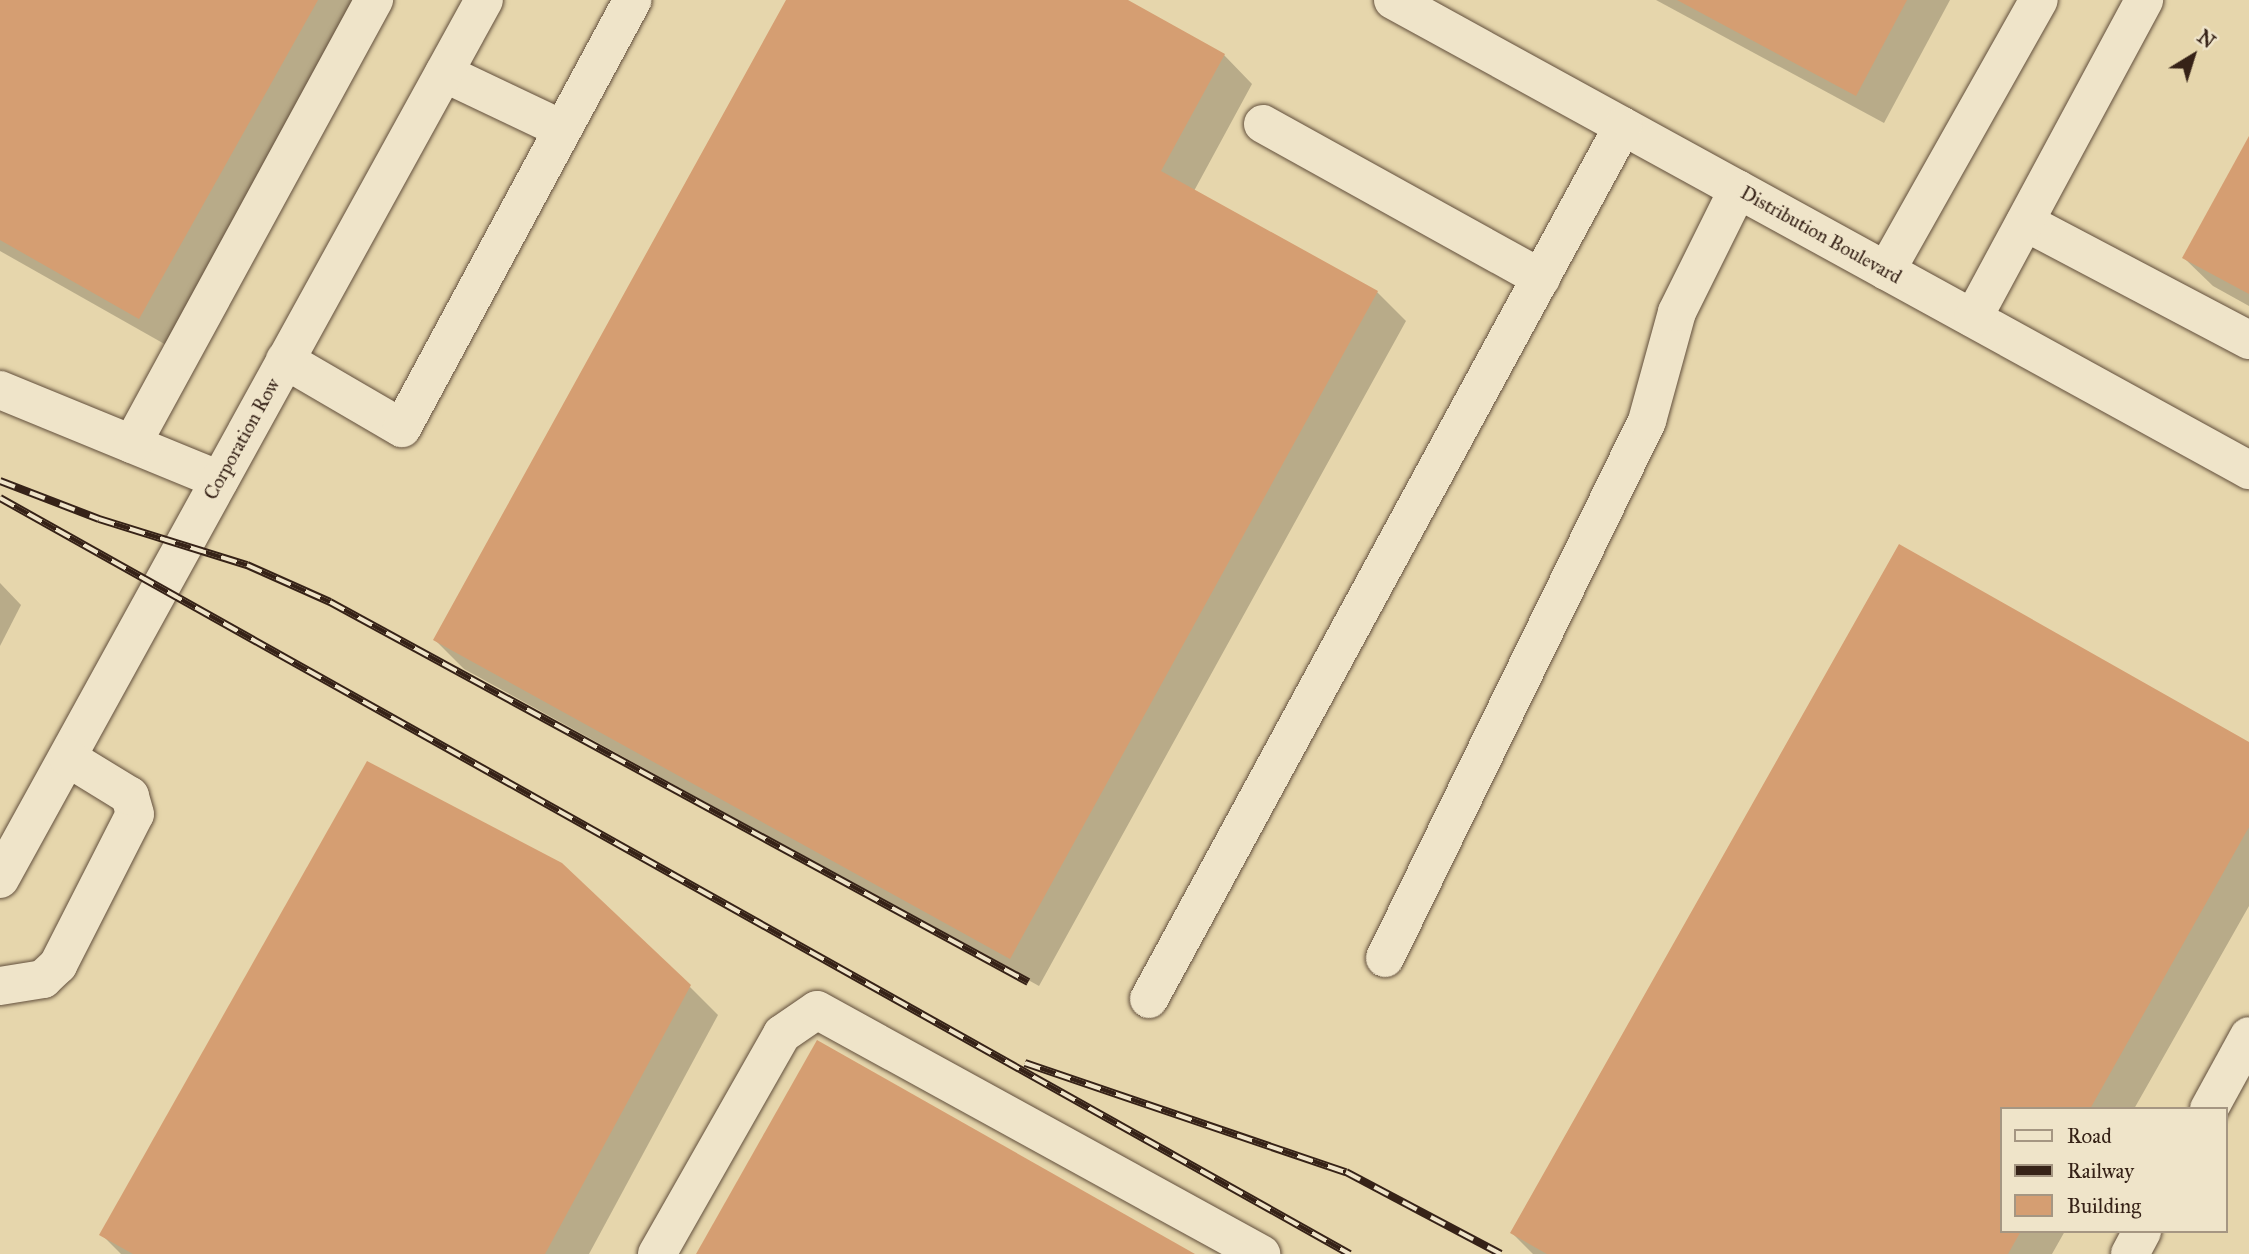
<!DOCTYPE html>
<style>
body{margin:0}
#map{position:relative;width:2249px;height:1254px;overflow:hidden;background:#e6d6ac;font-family:"IM FELL Great Primer",serif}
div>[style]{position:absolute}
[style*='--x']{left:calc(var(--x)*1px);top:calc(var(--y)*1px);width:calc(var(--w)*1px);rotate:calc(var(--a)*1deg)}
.shadow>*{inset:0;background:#0003}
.building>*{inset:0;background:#d59e72}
.roads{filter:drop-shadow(0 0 2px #624f3c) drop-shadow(0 0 2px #624f3c)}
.minor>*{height:38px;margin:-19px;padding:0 19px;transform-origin:19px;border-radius:19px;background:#efe4c9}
.rail>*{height:8px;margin-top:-4px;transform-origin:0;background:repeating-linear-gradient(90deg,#efe4c9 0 16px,#362217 0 32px);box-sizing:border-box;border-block:2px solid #362217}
span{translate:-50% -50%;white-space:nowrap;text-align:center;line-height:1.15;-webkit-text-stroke:5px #efe4c9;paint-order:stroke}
.street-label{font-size:19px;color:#362217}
.legend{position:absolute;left:2000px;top:1107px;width:228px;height:126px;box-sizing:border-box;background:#efe4c9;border:2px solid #a59682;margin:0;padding:9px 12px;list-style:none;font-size:21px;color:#362217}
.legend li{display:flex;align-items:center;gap:14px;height:35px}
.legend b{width:35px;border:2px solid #a59682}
.north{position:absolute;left:2158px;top:21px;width:70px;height:70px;-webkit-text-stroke:5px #efe4c9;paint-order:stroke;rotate:38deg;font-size:19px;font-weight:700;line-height:28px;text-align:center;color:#362217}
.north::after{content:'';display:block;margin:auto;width:24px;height:32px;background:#362217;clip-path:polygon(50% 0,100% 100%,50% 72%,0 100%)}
</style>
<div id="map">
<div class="shadow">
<div style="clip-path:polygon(0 0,362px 0,168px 346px,0 251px)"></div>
<div style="clip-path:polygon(788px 0,1124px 0,1224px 55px,1252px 84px,1194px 191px,1377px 292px,1406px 321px,1039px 986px,464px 669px,435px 640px)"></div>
<div style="clip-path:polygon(1656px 0,1950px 0,1884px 123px)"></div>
<div style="clip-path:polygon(2249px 139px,2249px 306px,2213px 286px,2184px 258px)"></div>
<div style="clip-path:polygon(0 583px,21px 605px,0 646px)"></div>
<div style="clip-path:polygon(2249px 744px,2249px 906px,2134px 1109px,2002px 1109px,2002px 1231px,2065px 1231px,2052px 1254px,1533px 1254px,1512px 1233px)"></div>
<div style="clip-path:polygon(690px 987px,718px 1015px,589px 1254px,121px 1254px,102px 1235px)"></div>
</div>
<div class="building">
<div style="clip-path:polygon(0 0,318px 0,139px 319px,0 240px)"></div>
<div style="clip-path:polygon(786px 0,1128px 0,1225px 54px,1161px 171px,1378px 291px,1010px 959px,433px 640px)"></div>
<div style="clip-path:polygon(1677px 0,1907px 0,1856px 96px)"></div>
<div style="clip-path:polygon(2249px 136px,2249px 294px,2182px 258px)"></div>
<div style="clip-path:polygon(1899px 544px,2249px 742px,2249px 827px,2090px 1109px,2002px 1109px,2002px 1231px,2021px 1231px,2008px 1254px,1547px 1254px,1510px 1233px)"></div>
<div style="clip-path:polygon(367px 761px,562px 863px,691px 985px,545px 1254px,133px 1254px,99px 1235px)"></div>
<div style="clip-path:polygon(817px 1040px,1195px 1254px,696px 1254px)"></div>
</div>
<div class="roads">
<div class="minor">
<div style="--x:1393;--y:0;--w:977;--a:28.77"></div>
<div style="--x:444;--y:73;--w:128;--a:25.4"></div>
<div style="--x:1263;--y:124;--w:318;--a:29"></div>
<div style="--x:2025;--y:222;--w:253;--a:27.8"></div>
<div style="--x:1886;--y:271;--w:311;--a:-60.6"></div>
<div style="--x:1973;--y:318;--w:361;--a:-61.7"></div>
<div style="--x:285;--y:360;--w:135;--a:30.2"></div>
<div style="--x:402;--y:428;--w:486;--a:-61.7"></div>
<div style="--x:0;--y:390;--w:237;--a:22.3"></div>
<div style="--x:132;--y:444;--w:506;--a:-61.41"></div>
<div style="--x:0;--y:879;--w:1003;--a:-61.16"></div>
<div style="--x:1385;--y:958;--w:598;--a:-63.99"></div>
<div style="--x:1647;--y:421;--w:113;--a:-74.6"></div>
<div style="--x:1677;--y:312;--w:137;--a:-63.6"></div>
<div style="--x:0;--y:986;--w:44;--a:-9.2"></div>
<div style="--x:43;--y:979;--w:21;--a:-43"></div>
<div style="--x:58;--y:965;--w:169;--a:-63"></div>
<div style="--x:135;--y:814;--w:19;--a:-106"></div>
<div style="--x:130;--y:796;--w:73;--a:-148.5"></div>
<div style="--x:1149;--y:999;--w:993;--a:-61.5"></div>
<div style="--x:2209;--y:1109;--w:83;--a:-61.3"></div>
<div style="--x:657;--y:1254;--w:253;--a:-60.4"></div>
<div style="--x:782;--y:1034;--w:42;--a:-34.4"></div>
<div style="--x:817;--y:1010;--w:507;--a:28.79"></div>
<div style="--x:2130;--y:1254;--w:26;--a:-62"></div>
</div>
</div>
<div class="rail">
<div style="--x:0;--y:481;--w:106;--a:21"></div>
<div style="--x:99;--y:519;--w:155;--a:17.3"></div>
<div style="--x:247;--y:565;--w:91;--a:24"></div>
<div style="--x:330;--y:602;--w:795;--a:28.56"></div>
<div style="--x:0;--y:498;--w:1547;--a:29.25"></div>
<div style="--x:1025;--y:1063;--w:339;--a:18.8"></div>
<div style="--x:1346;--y:1172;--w:175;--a:27.9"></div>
</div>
<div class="street-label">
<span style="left:1821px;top:235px;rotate:29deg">Distribution Boulevard</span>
<span style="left:242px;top:439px;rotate:-61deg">Corporation Row</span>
</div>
<ul class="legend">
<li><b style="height:9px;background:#efe4c9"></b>Road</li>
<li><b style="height:9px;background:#362217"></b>Railway</li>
<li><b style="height:19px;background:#d59e72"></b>Building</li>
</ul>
<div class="north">N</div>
</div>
